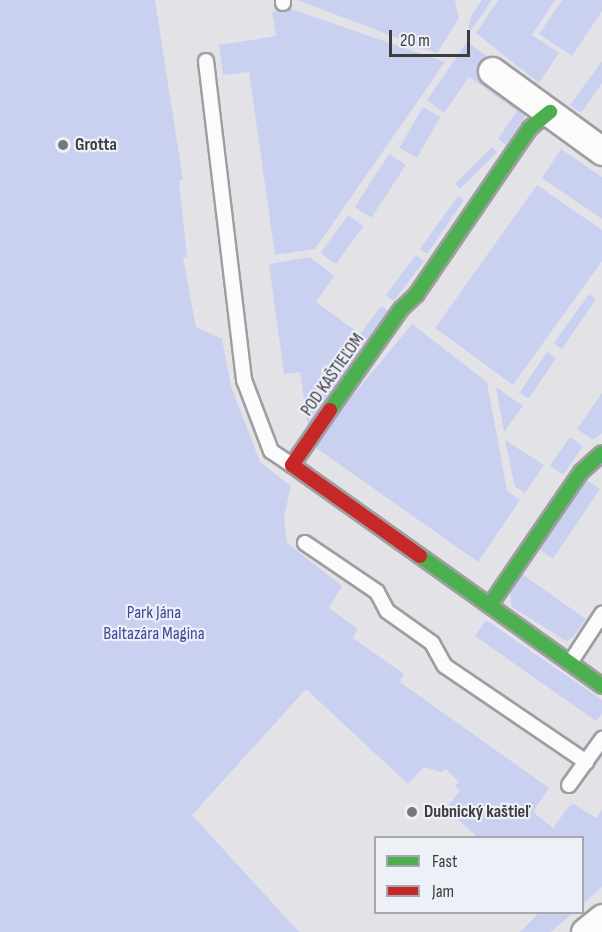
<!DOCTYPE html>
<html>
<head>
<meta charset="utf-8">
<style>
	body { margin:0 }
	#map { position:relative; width:602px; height:932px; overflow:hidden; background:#e3e3e7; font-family:"Sofia Sans Condensed",sans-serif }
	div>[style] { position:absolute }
	.green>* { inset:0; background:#cad1f0; transform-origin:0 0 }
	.roads { filter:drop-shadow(2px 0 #9e9ea1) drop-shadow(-2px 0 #9e9ea1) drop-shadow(0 2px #9e9ea1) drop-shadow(0 -2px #9e9ea1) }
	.lane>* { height:14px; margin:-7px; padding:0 7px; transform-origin:7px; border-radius:7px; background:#fbfbfb }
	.street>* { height:27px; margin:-13.5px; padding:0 13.5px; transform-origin:13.5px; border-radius:13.5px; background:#fbfbfb }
	.fast>* { height:14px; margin:-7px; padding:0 7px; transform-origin:7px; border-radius:7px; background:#4caf50 }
	.jam>* { height:14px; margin:-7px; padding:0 7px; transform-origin:7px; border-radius:7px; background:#c62828 }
	.dots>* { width:16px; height:16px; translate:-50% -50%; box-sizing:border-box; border:3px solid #eef0f7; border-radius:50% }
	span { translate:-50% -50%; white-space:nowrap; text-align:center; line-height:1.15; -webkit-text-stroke:4.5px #eef0f7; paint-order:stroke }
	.poi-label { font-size:18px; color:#3c3d3f; font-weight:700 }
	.left { translate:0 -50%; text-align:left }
	.street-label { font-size:18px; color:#3c3d3f }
	.park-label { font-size:18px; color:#3e4a9d }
	.legend { position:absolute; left:374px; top:836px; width:210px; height:78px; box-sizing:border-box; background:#eef0f7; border:2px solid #a7a8ad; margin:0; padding:8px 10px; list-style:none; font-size:18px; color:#3c3d3f }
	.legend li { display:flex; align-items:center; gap:12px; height:30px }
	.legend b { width:30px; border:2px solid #a7a8ad }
	.scale { position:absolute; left:389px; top:30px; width:81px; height:27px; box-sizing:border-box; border:3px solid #3c3d3f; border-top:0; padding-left:8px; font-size:18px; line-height:21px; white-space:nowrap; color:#3c3d3f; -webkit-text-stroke:4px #eef0f7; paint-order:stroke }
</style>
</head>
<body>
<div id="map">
	<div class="green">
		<div style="clip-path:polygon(0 0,155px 0,183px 180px,179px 181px,187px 257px,183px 258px,196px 327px,222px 339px,231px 386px,260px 462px,291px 486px,284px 517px,287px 543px,342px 586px,329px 608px,358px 629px,353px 638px,404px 674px,400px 682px,549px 788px,533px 812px,553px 828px,569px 806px,574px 804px,596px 818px,602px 810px,602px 887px,583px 904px,582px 838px,478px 837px,445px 809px,460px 791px,455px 786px,459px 782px,446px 769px,441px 772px,424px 767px,408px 784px,306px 689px,192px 815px,299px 932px,0 932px)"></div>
		<div style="clip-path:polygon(297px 0,455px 0,459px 18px,437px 53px)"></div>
		<div style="clip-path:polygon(482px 0,492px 0,471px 31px,468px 27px,472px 14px)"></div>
		<div style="clip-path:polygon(498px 0,555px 0,532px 35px,559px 53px,539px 83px,476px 33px)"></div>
		<div style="clip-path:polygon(562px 0,602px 0,602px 11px,572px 56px,539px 34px)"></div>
		<div style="clip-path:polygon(288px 8px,445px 62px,315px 249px,275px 255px,249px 72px,223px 75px,219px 45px,276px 36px,272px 12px)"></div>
		<div style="clip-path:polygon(467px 42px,495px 62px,529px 111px,506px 145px,498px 139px,517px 111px,469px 77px,444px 113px,427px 100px)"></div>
		<div style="clip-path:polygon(602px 61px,602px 83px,581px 113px,570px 105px)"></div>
		<div style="left:423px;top:107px;width:20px;height:47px;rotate:30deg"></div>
		<div style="left:492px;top:147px;width:7px;height:52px;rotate:45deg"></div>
		<div style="clip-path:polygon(561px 149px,602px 177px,602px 219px,542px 178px)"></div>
		<div style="left:389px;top:154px;width:20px;height:63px;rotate:33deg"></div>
		<div style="clip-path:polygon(537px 185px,602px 230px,602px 261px,513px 385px,435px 328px)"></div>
		<div style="clip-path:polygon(458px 196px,464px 200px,427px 254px,420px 249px)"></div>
		<div style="left:348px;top:215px;width:19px;height:47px;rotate:36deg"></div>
		<div style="left:416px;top:255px;width:10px;height:50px;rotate:37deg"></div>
		<div style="clip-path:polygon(310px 257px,334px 276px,316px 302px,360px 334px,381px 306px,392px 314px,309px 434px,300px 372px,284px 374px,269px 264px)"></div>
		<div style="clip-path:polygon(589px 294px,596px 299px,562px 349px,554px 343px)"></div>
		<div style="clip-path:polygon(412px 324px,487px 382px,507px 491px,520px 500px,478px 562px,312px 445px)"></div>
		<div style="left:547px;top:352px;width:11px;height:49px;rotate:34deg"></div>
		<div style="clip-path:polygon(496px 387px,523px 406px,504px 432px)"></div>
		<div style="clip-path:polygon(602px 393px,602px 433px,593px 440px,577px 429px)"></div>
		<div style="left:570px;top:437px;width:16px;height:35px;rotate:35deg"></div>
		<div style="clip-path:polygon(505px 440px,544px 465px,525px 493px,515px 487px)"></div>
		<div style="left:585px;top:479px;width:18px;height:84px;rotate:34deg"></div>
		<div style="clip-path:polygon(522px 574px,586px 619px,573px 637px,566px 641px,512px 607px,510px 592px)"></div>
		<div style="clip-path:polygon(486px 620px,602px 700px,602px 714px,596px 721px,475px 636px)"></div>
		<div style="clip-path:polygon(540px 912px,573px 912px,573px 913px,551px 932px,520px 932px)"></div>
	</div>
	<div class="roads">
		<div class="lane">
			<div style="left:283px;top:0;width:3px;rotate:90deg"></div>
			<div style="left:206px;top:61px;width:321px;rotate:83.2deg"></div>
			<div style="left:244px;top:380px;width:76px;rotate:69.2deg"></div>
			<div style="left:271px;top:451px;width:25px;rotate:34deg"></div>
			<div style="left:305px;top:543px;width:87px;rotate:34.2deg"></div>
			<div style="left:377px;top:592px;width:21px;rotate:62deg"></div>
			<div style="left:387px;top:611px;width:55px;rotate:35.4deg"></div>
			<div style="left:432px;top:643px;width:26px;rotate:61deg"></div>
			<div style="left:445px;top:666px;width:171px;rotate:34.2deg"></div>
			<div style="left:570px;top:663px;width:59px;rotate:-56.9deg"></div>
			<div style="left:569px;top:785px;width:57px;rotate:-54.3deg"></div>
		</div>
		<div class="street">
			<div style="left:492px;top:71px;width:136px;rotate:36deg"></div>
			<div style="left:585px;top:932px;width:22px;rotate:-39deg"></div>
		</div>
		<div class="fast">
			<div style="left:330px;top:410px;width:123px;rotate:-54.9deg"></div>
			<div style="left:401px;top:309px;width:21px;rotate:-43deg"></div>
			<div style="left:416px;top:295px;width:202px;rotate:-55.7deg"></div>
			<div style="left:530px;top:128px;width:26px;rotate:-39deg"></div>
			<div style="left:420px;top:556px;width:224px;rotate:35.5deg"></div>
			<div style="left:490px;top:605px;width:161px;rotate:-55.6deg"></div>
			<div style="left:581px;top:472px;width:28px;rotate:-42deg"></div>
		</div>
		<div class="jam">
			<div style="left:330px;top:410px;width:67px;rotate:124.6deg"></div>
			<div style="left:292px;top:465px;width:157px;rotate:35.4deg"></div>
		</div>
	</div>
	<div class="dots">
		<div style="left:63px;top:145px;background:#76777a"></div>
		<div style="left:412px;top:812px;background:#76777a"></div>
	</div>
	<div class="poi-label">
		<span class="left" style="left:75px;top:145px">Grotta</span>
		<span class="left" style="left:424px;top:812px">Dubnický kaštieľ</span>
	</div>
	<div class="street-label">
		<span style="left:333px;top:375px;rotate:-55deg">POD KAŠTIEĽOM</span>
	</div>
	<div class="park-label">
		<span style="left:154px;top:624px">Park Jána<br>Baltazára Magina</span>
	</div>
	<ul class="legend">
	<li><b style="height:8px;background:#4caf50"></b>Fast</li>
	<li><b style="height:8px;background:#c62828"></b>Jam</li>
	</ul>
	<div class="scale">20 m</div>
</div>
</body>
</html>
